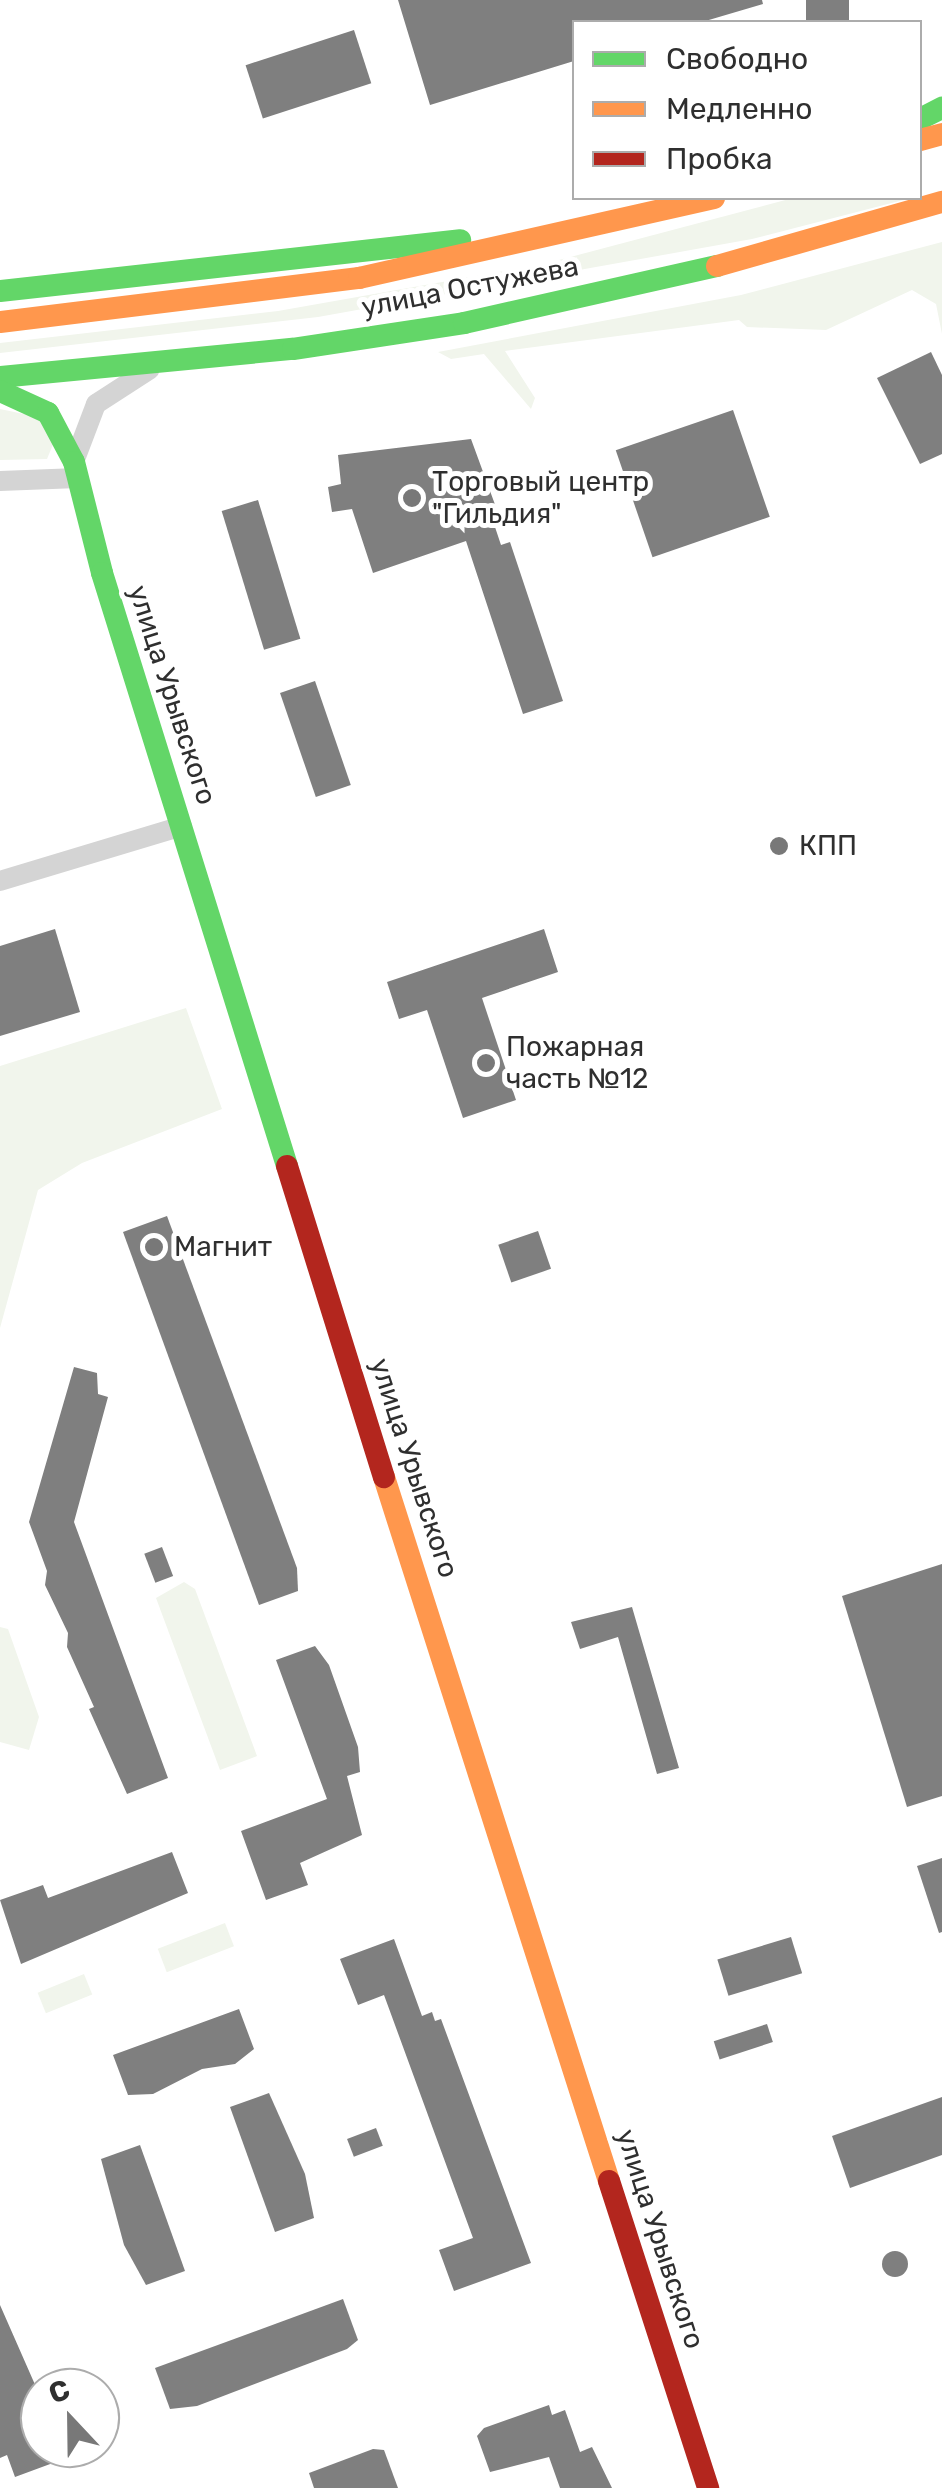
<!DOCTYPE html>
<html>
<head>
<meta charset="utf-8">
<style>
	body { margin:0 }
	#map { position:relative; width:942px; height:2488px; overflow:hidden; background:#fff; font-family:Rubik,sans-serif }
	div>[style] { position:absolute }
	.green>* { inset:0; background:#f1f5ec; transform-origin:0 0 }
	.building>* { inset:0; background:#7f7f7f; transform-origin:0 0 }
	.round { border-radius:50% }
	.street>* { height:20px; margin:-10px; padding:0 10px; transform-origin:10px; border-radius:10px; background:#d4d4d4 }
	.fast>* { height:22px; margin:-11px; padding:0 11px; transform-origin:11px; border-radius:11px; background:#63d668 }
	.slow>* { height:22px; margin:-11px; padding:0 11px; transform-origin:11px; border-radius:11px; background:#ff974d }
	.jam>* { height:22px; margin:-11px; padding:0 11px; transform-origin:11px; border-radius:11px; background:#b3261e }
	.dots>* { width:28px; height:28px; translate:-50% -50%; box-sizing:border-box; border:5px solid #fff; border-radius:50% }
	span { translate:-50% -50%; white-space:nowrap; text-align:center; line-height:1.15; -webkit-text-stroke:10px #fff; paint-order:stroke }
	.street-label { font-size:28px; color:#2f2f2f }
	.poi-label { font-size:28px; color:#2f2f2f }
	.left { translate:0 -50%; text-align:left }
	.legend { position:absolute; left:572px; top:20px; width:350px; height:180px; box-sizing:border-box; background:#fff; border:2px solid #acacac; margin:0; padding:12px 18px; list-style:none; font-size:30px; color:#2f2f2f }
	.legend li { display:flex; align-items:center; gap:20px; height:50px }
	.legend b { width:50px; border:2px solid #acacac }
	.north { position:absolute; left:20px; top:2368px; width:100px; height:100px; box-sizing:border-box; background:#fff; border:2px solid #acacac; border-radius:50%; rotate:338deg; font-size:28px; font-weight:700; line-height:40px; text-align:center; color:#2f2f2f }
	.north::after { content:''; display:block; margin:auto; width:35px; height:45px; background:#787878; clip-path:polygon(50% 0,100% 100%,50% 72%,0 100%) }
</style>
</head>
<body>
<div id="map">
	<div class="green">
		<div style="clip-path:polygon(793px 198px,911px 198px,752px 239px,318px 317px,0 353px,0 343px,278px 311px,544px 264px)"></div>
		<div style="clip-path:polygon(942px 242px,942px 334px,936px 304px,912px 290px,826px 330px,747px 327px,739px 320px,505px 351px,535px 398px,531px 409px,484px 354px,451px 359px,438px 352px,741px 295px)"></div>
		<div style="clip-path:polygon(0 409px,38px 417px,54px 442px,47px 459px,0 460px)"></div>
		<div style="clip-path:polygon(186px 1008px,222px 1109px,82px 1163px,38px 1190px,0 1328px,0 1066px)"></div>
		<div style="clip-path:polygon(184px 1582px,195px 1589px,257px 1756px,220px 1770px,156px 1598px)"></div>
		<div style="clip-path:polygon(0 1627px,8px 1629px,39px 1717px,29px 1750px,0 1742px)"></div>
		<div style="left:225px;top:1923px;width:25px;height:72px;rotate:69deg"></div>
		<div style="left:84px;top:1974px;width:22px;height:50px;rotate:68deg"></div>
	</div>
	<div class="building">
		<div style="clip-path:polygon(398px 0,762px 0,763px 4px,702px 22px,574px 22px,574px 61px,430px 105px)"></div>
		<div style="left:806px;top:0;width:43px;height:22px"></div>
		<div style="left:354px;top:30px;width:56px;height:114px;rotate:72deg"></div>
		<div style="clip-path:polygon(931px 352px,942px 375px,942px 454px,920px 464px,877px 378px)"></div>
		<div style="left:733px;top:410px;width:113px;height:124px;rotate:71deg"></div>
		<div style="clip-path:polygon(471px 439px,497px 510px,490px 512px,501px 545px,510px 542px,563px 701px,523px 714px,466px 541px,373px 573px,352px 509px,332px 512px,328px 487px,341px 484px,338px 455px)"></div>
		<div style="left:258px;top:500px;width:145px;height:38px;rotate:73deg"></div>
		<div style="left:315px;top:681px;width:110px;height:37px;rotate:71deg"></div>
		<div style="clip-path:polygon(55px 929px,80px 1012px,0 1036px,0 946px)"></div>
		<div style="clip-path:polygon(544px 929px,558px 972px,482px 998px,516px 1100px,463px 1118px,427px 1010px,399px 1019px,387px 982px)"></div>
		<div style="clip-path:polygon(167px 1216px,297px 1568px,298px 1591px,259px 1605px,123px 1232px)"></div>
		<div style="left:538px;top:1231px;width:40px;height:42px;rotate:71deg"></div>
		<div style="clip-path:polygon(74px 1367px,97px 1373px,98px 1394px,108px 1397px,74px 1522px,168px 1778px,127px 1794px,89px 1709px,94px 1707px,67px 1647px,68px 1633px,45px 1585px,47px 1571px,29px 1522px)"></div>
		<div style="left:162px;top:1547px;width:31px;height:19px;rotate:69deg"></div>
		<div style="clip-path:polygon(942px 1564px,942px 1796px,907px 1807px,842px 1596px)"></div>
		<div style="clip-path:polygon(632px 1607px,679px 1768px,657px 1774px,618px 1637px,580px 1649px,571px 1622px)"></div>
		<div style="clip-path:polygon(315px 1646px,329px 1665px,358px 1747px,360px 1772px,347px 1776px,362px 1835px,300px 1863px,308px 1885px,266px 1900px,241px 1831px,327px 1799px,276px 1660px)"></div>
		<div style="clip-path:polygon(172px 1852px,188px 1893px,21px 1964px,0 1900px,43px 1885px,48px 1898px)"></div>
		<div style="clip-path:polygon(942px 1858px,942px 1932px,939px 1933px,917px 1866px)"></div>
		<div style="left:791px;top:1937px;width:38px;height:77px;rotate:73deg"></div>
		<div style="clip-path:polygon(394px 1939px,422px 2016px,432px 2012px,435px 2021px,441px 2019px,531px 2263px,454px 2291px,439px 2250px,473px 2238px,384px 1995px,358px 2005px,340px 1959px)"></div>
		<div style="clip-path:polygon(239px 2009px,254px 2049px,235px 2064px,202px 2069px,153px 2094px,128px 2095px,113px 2055px)"></div>
		<div style="left:767px;top:2024px;width:19px;height:56px;rotate:72deg"></div>
		<div style="clip-path:polygon(269px 2093px,305px 2174px,314px 2218px,275px 2232px,230px 2107px)"></div>
		<div style="clip-path:polygon(942px 2097px,942px 2155px,850px 2188px,832px 2136px)"></div>
		<div style="left:376px;top:2128px;width:19px;height:31px;rotate:69deg"></div>
		<div style="clip-path:polygon(140px 2145px,185px 2271px,146px 2285px,124px 2245px,101px 2159px)"></div>
		<div class="round" style="left:882px;top:2251px;width:26px;height:26px"></div>
		<div style="clip-path:polygon(343px 2299px,358px 2340px,347px 2349px,197px 2406px,170px 2409px,155px 2368px)"></div>
		<div style="clip-path:polygon(0 2305px,40px 2396px,40px 2448px,56px 2448px,61px 2460px,15px 2477px,7px 2455px,0 2458px)"></div>
		<div style="clip-path:polygon(549px 2405px,552px 2415px,565px 2410px,580px 2452px,592px 2447px,612px 2488px,560px 2488px,549px 2457px,490px 2472px,477px 2436px,484px 2428px)"></div>
		<div style="clip-path:polygon(373px 2449px,384px 2450px,398px 2488px,314px 2488px,309px 2473px)"></div>
	</div>
	<div class="street">
		<div style="left:74px;top:462px;width:62px;rotate:-69.2deg"></div>
		<div style="left:96px;top:404px;width:64px;rotate:-32.9deg"></div>
		<div style="left:0;top:481px;width:78px;rotate:-2.2deg"></div>
		<div style="left:0;top:881px;width:190px;rotate:-16.8deg"></div>
	</div>
	<div class="fast">
		<div style="left:920px;top:119px;width:25px;rotate:-27deg"></div>
		<div style="left:0;top:291px;width:463px;rotate:-6.3deg"></div>
		<div style="left:0;top:377px;width:294px;rotate:-5.5deg"></div>
		<div style="left:293px;top:349px;width:173px;rotate:-8.6deg"></div>
		<div style="left:464px;top:323px;width:259px;rotate:-12.7deg"></div>
		<div style="left:0;top:391px;width:53px;rotate:24.6deg"></div>
		<div style="left:48px;top:413px;width:55px;rotate:62deg"></div>
		<div style="left:74px;top:462px;width:114px;rotate:75.8deg"></div>
		<div style="left:102px;top:573px;width:621px;rotate:72.67deg"></div>
	</div>
	<div class="slow">
		<div style="left:920px;top:140px;width:23px;rotate:-15deg"></div>
		<div style="left:717px;top:266px;width:234px;rotate:-15.9deg"></div>
		<div style="left:0;top:322px;width:362px;rotate:-7deg"></div>
		<div style="left:359px;top:278px;width:364px;rotate:-12.7deg"></div>
		<div style="left:384px;top:1477px;width:739px;rotate:72.28deg"></div>
	</div>
	<div class="jam">
		<div style="left:287px;top:1166px;width:326px;rotate:72.7deg"></div>
		<div style="left:609px;top:2181px;width:323px;rotate:72.1deg"></div>
	</div>
	<div class="dots">
		<div style="left:412px;top:498px;background:#787878"></div>
		<div style="left:779px;top:846px;background:#787878"></div>
		<div style="left:486px;top:1063px;background:#787878"></div>
		<div style="left:154px;top:1247px;background:#787878"></div>
	</div>
	<div class="street-label">
		<span style="left:470px;top:287px;rotate:-11deg">улица Остужева</span>
		<span style="left:172px;top:695px;rotate:72deg">улица Урывского</span>
		<span style="left:414px;top:1468px;rotate:72deg">улица Урывского</span>
		<span style="left:660px;top:2239px;rotate:72deg">улица Урывского</span>
	</div>
	<div class="poi-label">
		<span class="left" style="left:432px;top:498px">Торговый центр<br>"Гильдия"</span>
		<span class="left" style="left:799px;top:846px">КПП</span>
		<span class="left" style="left:506px;top:1063px">Пожарная<br>часть №12</span>
		<span class="left" style="left:174px;top:1247px">Магнит</span>
	</div>
	<ul class="legend">
	<li><b style="height:12px;background:#63d668"></b>Свободно</li>
	<li><b style="height:12px;background:#ff974d"></b>Медленно</li>
	<li><b style="height:12px;background:#b3261e"></b>Пробка</li>
	</ul>
	<div class="north">С</div>
</div>
</body>
</html>
